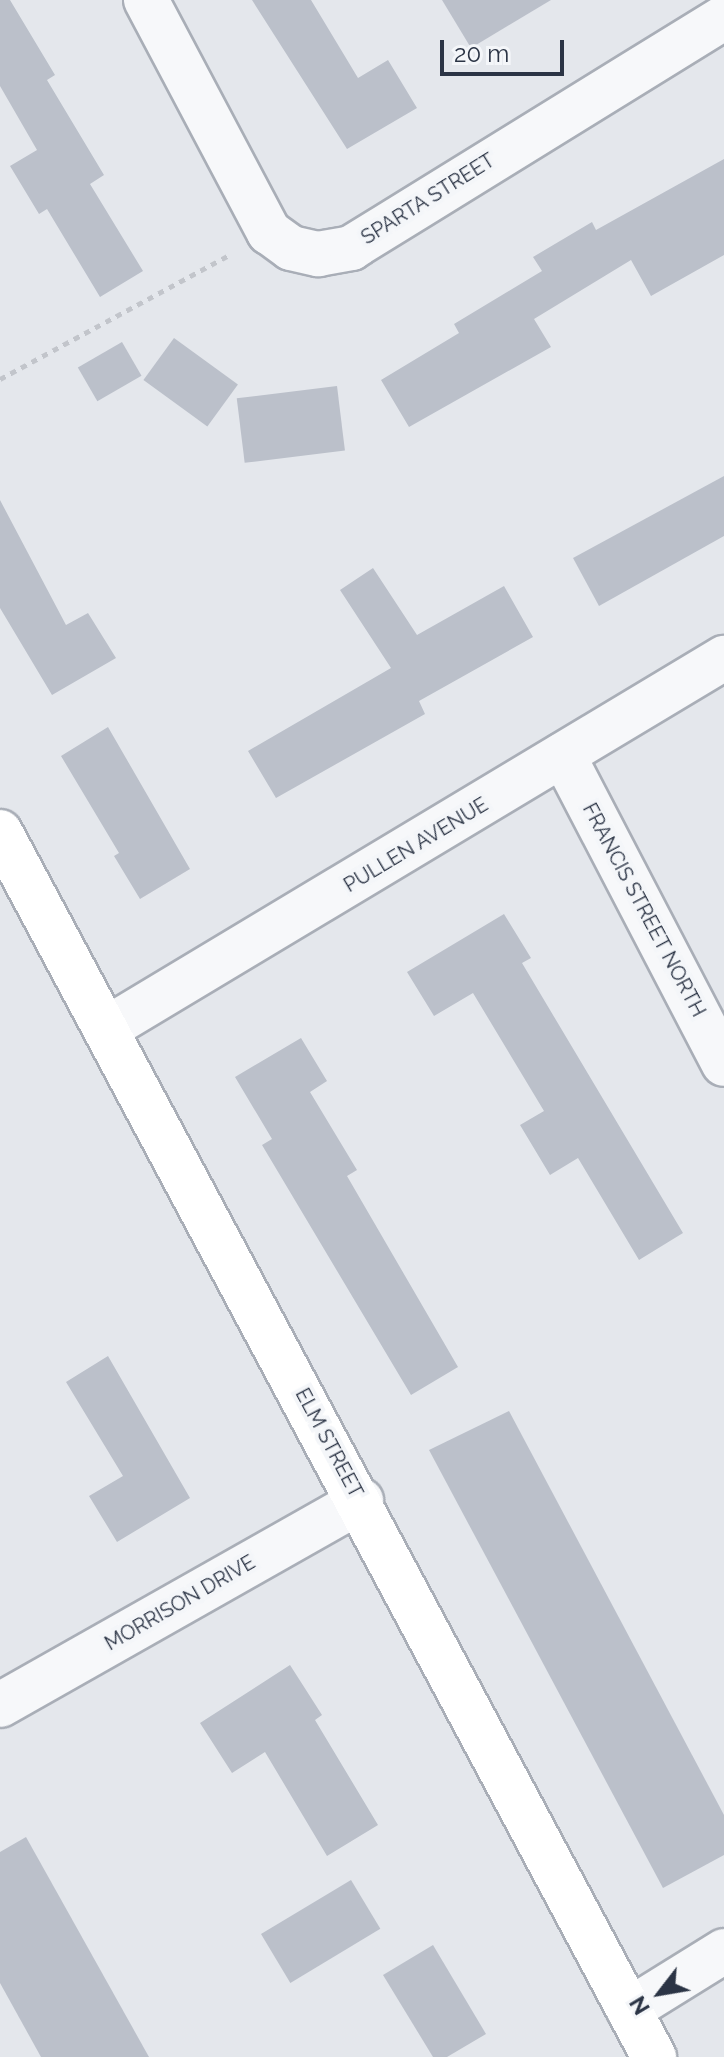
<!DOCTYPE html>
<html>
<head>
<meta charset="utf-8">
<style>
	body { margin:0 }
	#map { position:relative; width:724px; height:2057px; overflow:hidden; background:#e4e7ec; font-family:Raleway,sans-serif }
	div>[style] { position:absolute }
	.building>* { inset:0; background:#bbc0ca; transform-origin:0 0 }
	.path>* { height:5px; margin-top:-2.5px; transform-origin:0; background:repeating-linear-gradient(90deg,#c2c5cb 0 6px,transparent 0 12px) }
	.roads { filter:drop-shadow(2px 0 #a9aeb7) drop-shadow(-2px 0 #a9aeb7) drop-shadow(0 2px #a9aeb7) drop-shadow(0 -2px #a9aeb7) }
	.minor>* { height:44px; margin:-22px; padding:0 22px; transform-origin:22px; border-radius:22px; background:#f7f8fa }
	.major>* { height:44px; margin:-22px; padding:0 22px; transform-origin:22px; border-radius:22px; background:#fff }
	span { translate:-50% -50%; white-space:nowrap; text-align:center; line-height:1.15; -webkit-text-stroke:8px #f4f6f9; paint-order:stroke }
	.street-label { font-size:20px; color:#2b3445 }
	.north { position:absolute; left:620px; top:1953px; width:80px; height:80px; -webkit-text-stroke:6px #f4f6f9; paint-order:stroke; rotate:239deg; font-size:22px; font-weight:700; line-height:32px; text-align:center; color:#2b3445 }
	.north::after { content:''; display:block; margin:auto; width:28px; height:36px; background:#2b3445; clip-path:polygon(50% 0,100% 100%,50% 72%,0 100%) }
	.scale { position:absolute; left:440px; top:40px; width:124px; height:36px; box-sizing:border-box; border:4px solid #2b3445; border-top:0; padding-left:10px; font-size:24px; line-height:28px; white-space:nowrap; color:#2b3445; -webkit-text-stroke:6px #f4f6f9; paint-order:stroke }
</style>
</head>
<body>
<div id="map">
	<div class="building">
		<div style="clip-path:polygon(0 0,10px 0,55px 75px,47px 80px,104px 175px,90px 184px,143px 271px,100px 297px,47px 209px,39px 214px,10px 166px,37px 150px,0 86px)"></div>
		<div style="clip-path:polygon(252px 0,311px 0,358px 78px,388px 60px,417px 108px,347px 149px)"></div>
		<div style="clip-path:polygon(442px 0,551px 0,471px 48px)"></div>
		<div style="clip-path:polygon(724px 159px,724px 255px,651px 296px,631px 260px,534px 319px,551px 347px,409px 427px,381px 380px,459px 333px,454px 324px,542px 271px,533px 257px,592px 222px,596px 230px)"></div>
		<div style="left:174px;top:338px;width:79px;height:52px;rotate:36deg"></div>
		<div style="left:122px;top:342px;width:39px;height:51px;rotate:60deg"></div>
		<div style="left:337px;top:386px;width:65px;height:101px;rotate:83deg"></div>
		<div style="clip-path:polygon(724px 476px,724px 536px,599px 606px,573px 558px)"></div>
		<div style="clip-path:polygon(0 500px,66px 625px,88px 613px,116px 658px,52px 695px,0 608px)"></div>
		<div style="clip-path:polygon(373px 568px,417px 635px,504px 586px,533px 637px,419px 701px,425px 714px,276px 798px,248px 751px,391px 668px,340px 590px)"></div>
		<div style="clip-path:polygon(108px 727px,190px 869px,140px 899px,114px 856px,119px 853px,61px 756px)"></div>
		<div style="clip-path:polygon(504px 914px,531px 958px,522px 963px,683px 1233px,639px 1260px,578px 1158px,550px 1175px,520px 1125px,544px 1111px,473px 993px,434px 1016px,407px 972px)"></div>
		<div style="clip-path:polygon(301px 1038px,327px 1081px,310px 1092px,357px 1170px,347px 1176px,458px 1367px,411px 1395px,262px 1145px,272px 1139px,235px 1077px)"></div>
		<div style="clip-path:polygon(108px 1356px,190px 1498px,117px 1542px,89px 1496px,123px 1476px,66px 1382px)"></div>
		<div style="clip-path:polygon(509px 1411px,724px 1815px,724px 1855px,663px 1888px,429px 1450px)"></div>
		<div style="clip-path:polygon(290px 1665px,322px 1715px,315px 1720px,378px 1825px,327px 1856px,265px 1752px,232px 1773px,200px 1723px)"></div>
		<div style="clip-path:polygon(26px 1837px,149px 2057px,41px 2057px,0 1983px,0 1852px)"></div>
		<div style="left:351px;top:1880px;width:57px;height:105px;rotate:59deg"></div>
		<div style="clip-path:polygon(433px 1945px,486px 2034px,447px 2057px,433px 2057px,383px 1975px)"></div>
	</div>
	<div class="path">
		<div style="left:0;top:379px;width:263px;rotate:-28.4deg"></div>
	</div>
	<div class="roads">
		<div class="minor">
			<div style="left:146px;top:0;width:263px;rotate:62.1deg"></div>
			<div style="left:269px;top:232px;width:27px;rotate:36deg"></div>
			<div style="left:291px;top:248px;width:28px;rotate:13deg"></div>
			<div style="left:318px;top:254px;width:34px;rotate:-10deg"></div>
			<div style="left:351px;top:248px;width:438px;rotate:-31.7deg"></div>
			<div style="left:563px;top:755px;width:348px;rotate:62.5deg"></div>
			<div style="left:106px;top:1029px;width:721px;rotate:-30.98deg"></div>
			<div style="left:0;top:1705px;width:415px;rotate:-29.5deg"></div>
			<div style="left:629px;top:2010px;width:112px;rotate:-31.8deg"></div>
		</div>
		<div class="major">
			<div style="left:0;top:832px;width:1389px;rotate:61.9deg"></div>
		</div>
	</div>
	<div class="street-label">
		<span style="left:428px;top:199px;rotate:-32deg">SPARTA STREET</span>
		<span style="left:416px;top:845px;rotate:-31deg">PULLEN AVENUE</span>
		<span style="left:644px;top:910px;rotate:62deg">FRANCIS STREET NORTH</span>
		<span style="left:329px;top:1443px;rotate:62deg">ELM STREET</span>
		<span style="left:180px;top:1603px;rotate:-30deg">MORRISON DRIVE</span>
	</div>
	<div class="north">N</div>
	<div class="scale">20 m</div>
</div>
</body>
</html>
